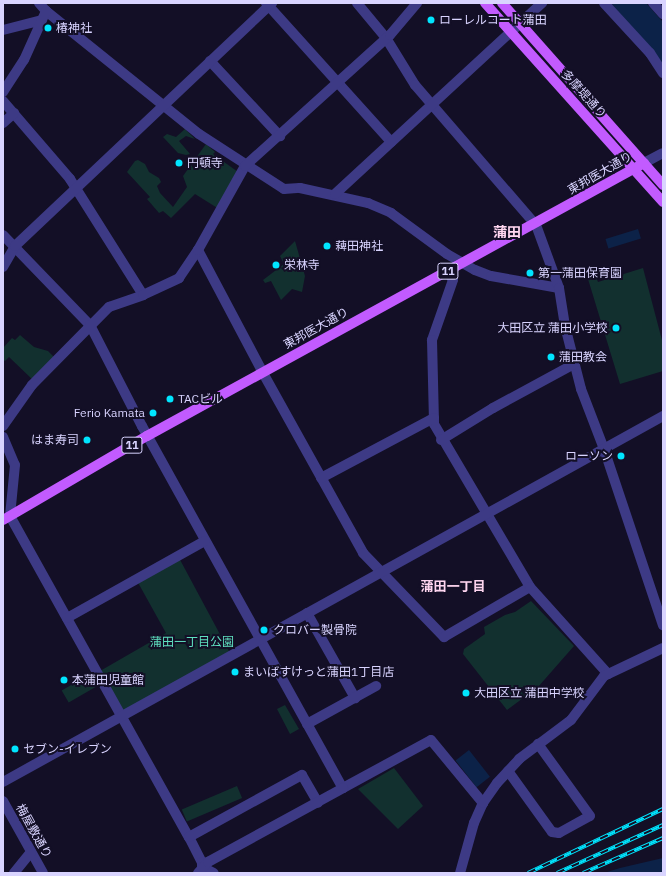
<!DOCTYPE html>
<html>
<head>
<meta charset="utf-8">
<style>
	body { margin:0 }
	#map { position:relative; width:666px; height:876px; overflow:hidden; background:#130f26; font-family:"IBM Plex Sans","Noto Sans JP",sans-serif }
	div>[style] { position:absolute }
	.green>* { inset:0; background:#12302f; transform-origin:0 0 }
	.water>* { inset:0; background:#0c2248; transform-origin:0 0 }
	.minor>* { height:10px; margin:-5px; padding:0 5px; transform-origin:5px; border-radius:5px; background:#3d3a85 }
	.tertiary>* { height:10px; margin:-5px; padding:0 5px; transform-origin:5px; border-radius:5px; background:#3d3a85 }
	.primary>* { height:10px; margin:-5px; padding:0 5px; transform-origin:5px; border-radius:5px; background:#c25bff }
	.rail>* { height:4px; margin-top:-2px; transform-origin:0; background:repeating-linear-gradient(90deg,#130f26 0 8px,#00e5ff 0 16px); box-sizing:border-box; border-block:1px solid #00e5ff }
	.dots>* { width:11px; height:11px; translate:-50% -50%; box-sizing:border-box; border:2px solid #130f26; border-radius:50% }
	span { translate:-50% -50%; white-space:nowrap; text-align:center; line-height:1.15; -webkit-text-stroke:4px #130f26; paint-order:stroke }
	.shield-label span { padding:1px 3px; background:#130f26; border:1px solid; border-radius:3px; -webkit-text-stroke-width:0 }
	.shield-label { font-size:11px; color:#d9d4ff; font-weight:700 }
	.poi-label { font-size:12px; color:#d9d4ff }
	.left { translate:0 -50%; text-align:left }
	.right { translate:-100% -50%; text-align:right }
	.street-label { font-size:12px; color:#d9d4ff }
	.park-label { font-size:12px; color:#5fe0c0 }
	.neighbourhood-label { font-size:13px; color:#ffd6f0; font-weight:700 }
	.quarter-label { font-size:14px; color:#ffd6f0; font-weight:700 }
	.frame { position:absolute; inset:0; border:4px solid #d9d4ff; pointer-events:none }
</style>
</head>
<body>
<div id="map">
	<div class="green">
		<div style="clip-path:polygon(185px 129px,195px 139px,186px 136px,179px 141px,190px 154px,186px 155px,178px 153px,163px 137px,167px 134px,176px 137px)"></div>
		<div style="clip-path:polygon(206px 144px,215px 152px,213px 154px,238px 172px,219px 209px,195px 194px,171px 218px,163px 211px,159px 213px,147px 199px,150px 197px,127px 172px,135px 161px,138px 160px,145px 164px,149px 172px,159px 178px,161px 182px,157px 186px,160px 193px,173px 207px,187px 187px,183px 176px)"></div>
		<div style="clip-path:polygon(295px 241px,305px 276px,302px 292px,292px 289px,281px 300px,271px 281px,265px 283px,263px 280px,284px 264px,280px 256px)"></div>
		<div style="clip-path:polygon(643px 268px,663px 344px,663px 371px,620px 384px,588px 279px,596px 276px,598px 282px)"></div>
		<div style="clip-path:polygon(20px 335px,34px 347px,48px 351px,55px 358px,34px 381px,9px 357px,5px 361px,3px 360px,3px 348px,12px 338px,15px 340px)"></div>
		<div style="clip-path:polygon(178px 556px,230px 653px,126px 711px,121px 709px,100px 671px,166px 633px,136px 579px)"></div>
		<div style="clip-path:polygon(531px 601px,574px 646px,538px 687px,507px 710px,463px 654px,464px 649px,485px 634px,484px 627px,505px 615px,515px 612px)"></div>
		<div style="left:92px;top:673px;width:14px;height:35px;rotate:60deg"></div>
		<div style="clip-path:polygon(285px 705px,299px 729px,290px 734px,277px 709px)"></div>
		<div style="clip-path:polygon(394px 768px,423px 806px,398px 829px,358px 789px)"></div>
		<div style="left:237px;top:786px;width:13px;height:60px;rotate:67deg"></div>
	</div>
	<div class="water">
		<div style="clip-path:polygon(611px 3px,646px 3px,663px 22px,663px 64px)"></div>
		<div style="left:638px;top:229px;width:10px;height:34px;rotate:73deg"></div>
		<div style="left:469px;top:750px;width:34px;height:17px;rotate:52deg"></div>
		<div style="clip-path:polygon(663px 858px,663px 873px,604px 873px,620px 868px)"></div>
	</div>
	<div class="minor">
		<div style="left:39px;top:3px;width:11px;rotate:49deg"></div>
		<div style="left:46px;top:11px;width:196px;rotate:38.8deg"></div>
		<div style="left:199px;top:134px;width:101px;rotate:32.9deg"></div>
		<div style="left:284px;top:189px;width:16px;rotate:-4deg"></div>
		<div style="left:300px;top:188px;width:70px;rotate:12.4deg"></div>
		<div style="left:368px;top:203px;width:25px;rotate:23deg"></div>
		<div style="left:391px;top:213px;width:69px;rotate:36.2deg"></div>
		<div style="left:447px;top:254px;width:32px;rotate:30deg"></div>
		<div style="left:475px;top:270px;width:17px;rotate:21deg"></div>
		<div style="left:491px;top:276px;width:69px;rotate:10deg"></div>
		<div style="left:266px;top:3px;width:187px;rotate:48deg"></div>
		<div style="left:357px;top:3px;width:45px;rotate:50.4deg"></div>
		<div style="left:386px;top:38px;width:55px;rotate:58.3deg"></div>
		<div style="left:415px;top:85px;width:185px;rotate:49.2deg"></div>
		<div style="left:536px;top:225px;width:67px;rotate:69.9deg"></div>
		<div style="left:559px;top:288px;width:38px;rotate:81deg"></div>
		<div style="left:565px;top:326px;width:65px;rotate:75.7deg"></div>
		<div style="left:581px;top:389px;width:64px;rotate:69deg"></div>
		<div style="left:604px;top:449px;width:186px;rotate:71.5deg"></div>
		<div style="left:604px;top:3px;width:68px;rotate:47.4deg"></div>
		<div style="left:650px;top:53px;width:24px;rotate:57deg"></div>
		<div style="left:653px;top:3px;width:15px;rotate:48deg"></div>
		<div style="left:3px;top:30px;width:40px;rotate:-14.4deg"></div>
		<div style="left:210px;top:61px;width:103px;rotate:47deg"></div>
		<div style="left:3px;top:92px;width:38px;rotate:-57deg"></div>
		<div style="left:24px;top:60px;width:54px;rotate:-65.8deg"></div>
		<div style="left:3px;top:101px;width:103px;rotate:49.3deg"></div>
		<div style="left:70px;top:179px;width:137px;rotate:57.8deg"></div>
		<div style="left:3px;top:123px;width:15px;rotate:-42deg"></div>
		<div style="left:335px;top:194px;width:282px;rotate:-42.7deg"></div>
		<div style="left:3px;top:235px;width:125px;rotate:46deg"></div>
		<div style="left:90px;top:325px;width:114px;rotate:62.8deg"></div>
		<div style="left:142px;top:426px;width:414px;rotate:61deg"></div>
		<div style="left:343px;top:788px;width:100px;rotate:-28.6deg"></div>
		<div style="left:431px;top:740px;width:82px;rotate:50.5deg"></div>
		<div style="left:198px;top:250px;width:139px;rotate:62.1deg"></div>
		<div style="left:263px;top:373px;width:206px;rotate:60.9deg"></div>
		<div style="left:363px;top:553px;width:117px;rotate:46deg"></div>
		<div style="left:444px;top:637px;width:99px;rotate:-30.2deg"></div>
		<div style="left:3px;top:267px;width:24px;rotate:-60deg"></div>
		<div style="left:15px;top:246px;width:354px;rotate:-43.4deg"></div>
		<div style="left:448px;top:271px;width:10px;rotate:61deg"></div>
		<div style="left:453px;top:280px;width:64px;rotate:109.3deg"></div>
		<div style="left:432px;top:340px;width:84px;rotate:88.6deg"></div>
		<div style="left:434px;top:424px;width:189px;rotate:59.5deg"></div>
		<div style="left:530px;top:587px;width:117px;rotate:48.1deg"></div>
		<div style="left:3px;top:426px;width:50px;rotate:-54.7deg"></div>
		<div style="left:32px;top:385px;width:110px;rotate:-45.4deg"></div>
		<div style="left:109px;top:307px;width:36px;rotate:-19deg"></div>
		<div style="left:143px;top:295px;width:40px;rotate:-25deg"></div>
		<div style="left:179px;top:278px;width:34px;rotate:-56deg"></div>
		<div style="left:198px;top:250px;width:96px;rotate:-60.8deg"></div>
		<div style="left:245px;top:166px;width:195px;rotate:-42.1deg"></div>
		<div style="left:390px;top:35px;width:42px;rotate:-49.8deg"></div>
		<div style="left:3px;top:437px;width:30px;rotate:67deg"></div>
		<div style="left:15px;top:465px;width:51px;rotate:95.6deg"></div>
		<div style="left:10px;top:516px;width:368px;rotate:60.9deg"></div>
		<div style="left:189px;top:837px;width:28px;rotate:63deg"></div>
		<div style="left:202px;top:862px;width:5px;rotate:90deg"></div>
		<div style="left:441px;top:440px;width:61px;rotate:-31.6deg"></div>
		<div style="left:493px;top:408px;width:92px;rotate:-28.5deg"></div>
		<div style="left:321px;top:478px;width:128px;rotate:-28deg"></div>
		<div style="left:307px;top:613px;width:98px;rotate:60.5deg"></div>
		<div style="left:67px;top:618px;width:158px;rotate:-29.2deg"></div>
		<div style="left:307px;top:724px;width:79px;rotate:-28.8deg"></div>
		<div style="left:508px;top:771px;width:75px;rotate:54.2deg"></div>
		<div style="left:552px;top:832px;width:7px;rotate:8deg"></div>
		<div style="left:559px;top:833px;width:35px;rotate:-29deg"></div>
		<div style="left:590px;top:816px;width:89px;rotate:-125.8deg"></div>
		<div style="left:3px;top:782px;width:755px;rotate:-29.01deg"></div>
		<div style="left:3px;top:801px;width:82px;rotate:60.9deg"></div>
		<div style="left:189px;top:837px;width:129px;rotate:-28.8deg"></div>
		<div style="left:302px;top:775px;width:32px;rotate:60deg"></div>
		<div style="left:202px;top:867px;width:13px;rotate:27deg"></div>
		<div style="left:14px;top:873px;width:27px;rotate:-51deg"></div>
		<div style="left:198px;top:873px;width:15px;rotate:-48deg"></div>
		<div style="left:208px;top:862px;width:154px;rotate:-28.7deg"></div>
		<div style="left:460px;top:873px;width:52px;rotate:-74.4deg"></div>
		<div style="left:474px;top:823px;width:22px;rotate:-66deg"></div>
		<div style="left:483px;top:803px;width:24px;rotate:-55deg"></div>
		<div style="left:497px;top:783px;width:33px;rotate:-47deg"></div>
		<div style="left:519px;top:759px;width:65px;rotate:-36.9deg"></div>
		<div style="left:571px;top:720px;width:55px;rotate:-53.1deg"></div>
		<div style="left:604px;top:676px;width:65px;rotate:-25.4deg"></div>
	</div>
	<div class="tertiary">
		<div style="left:644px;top:163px;width:21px;rotate:-28deg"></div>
	</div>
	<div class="primary">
		<div style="left:485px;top:3px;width:267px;rotate:48.2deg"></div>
		<div style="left:502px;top:3px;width:243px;rotate:48.5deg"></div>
		<div style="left:3px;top:520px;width:167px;rotate:-30.3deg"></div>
		<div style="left:147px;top:436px;width:567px;rotate:-28.78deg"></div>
	</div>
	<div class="rail">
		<div style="left:528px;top:873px;width:149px;rotate:-25.4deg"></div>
		<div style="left:557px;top:873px;width:116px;rotate:-24.4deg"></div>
		<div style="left:583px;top:873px;width:87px;rotate:-23.6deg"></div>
	</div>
	<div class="dots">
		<div style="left:431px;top:20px;background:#00e5ff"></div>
		<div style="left:48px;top:28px;background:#00e5ff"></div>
		<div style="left:179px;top:163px;background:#00e5ff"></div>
		<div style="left:327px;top:246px;background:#00e5ff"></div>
		<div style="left:276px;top:265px;background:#00e5ff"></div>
		<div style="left:530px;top:273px;background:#00e5ff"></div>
		<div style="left:616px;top:328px;background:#00e5ff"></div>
		<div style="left:551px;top:357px;background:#00e5ff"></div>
		<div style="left:170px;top:399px;background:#00e5ff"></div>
		<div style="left:153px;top:413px;background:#00e5ff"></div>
		<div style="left:87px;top:440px;background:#00e5ff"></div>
		<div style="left:621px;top:456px;background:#00e5ff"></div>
		<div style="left:264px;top:630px;background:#00e5ff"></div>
		<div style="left:235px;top:672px;background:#00e5ff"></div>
		<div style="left:64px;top:680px;background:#00e5ff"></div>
		<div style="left:466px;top:693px;background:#00e5ff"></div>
		<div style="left:15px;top:749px;background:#00e5ff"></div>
	</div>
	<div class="shield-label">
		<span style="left:448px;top:271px">11</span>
		<span style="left:132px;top:445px">11</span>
	</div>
	<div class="poi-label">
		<span class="left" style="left:439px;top:20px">ローレルコート蒲田</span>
		<span class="left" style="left:56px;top:28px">椿神社</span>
		<span class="left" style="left:187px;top:163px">円頓寺</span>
		<span class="left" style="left:335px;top:246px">薭田神社</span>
		<span class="left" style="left:284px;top:265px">栄林寺</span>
		<span class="left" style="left:538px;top:273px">第一蒲田保育園</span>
		<span class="right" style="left:608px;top:328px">大田区立 蒲田小学校</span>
		<span class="left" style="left:559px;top:357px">蒲田教会</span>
		<span class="left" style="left:178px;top:399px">TACビル</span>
		<span class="right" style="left:145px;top:413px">Ferio Kamata</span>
		<span class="right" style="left:79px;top:440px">はま寿司</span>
		<span class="right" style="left:613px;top:456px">ローソン</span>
		<span class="left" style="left:273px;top:630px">クロバー製骨院</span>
		<span class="left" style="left:243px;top:672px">まいばすけっと蒲田1丁目店</span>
		<span class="left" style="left:72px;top:680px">本蒲田児童館</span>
		<span class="left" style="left:474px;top:693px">大田区立 蒲田中学校</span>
		<span class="left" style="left:23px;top:749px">セブン-イレブン</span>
	</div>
	<div class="street-label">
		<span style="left:584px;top:94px;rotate:48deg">多摩堤通り</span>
		<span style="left:600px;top:173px;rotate:-30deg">東邦医大通り</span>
		<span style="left:316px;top:328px;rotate:-29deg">東邦医大通り</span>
		<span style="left:34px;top:831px;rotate:61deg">梅屋敷通り</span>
	</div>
	<div class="park-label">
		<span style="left:192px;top:642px">蒲田一丁目公園</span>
	</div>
	<div class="neighbourhood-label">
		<span style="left:453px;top:587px">蒲田一丁目</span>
	</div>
	<div class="quarter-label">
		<span style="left:507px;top:232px">蒲田</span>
	</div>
	<div class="frame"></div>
</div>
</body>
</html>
